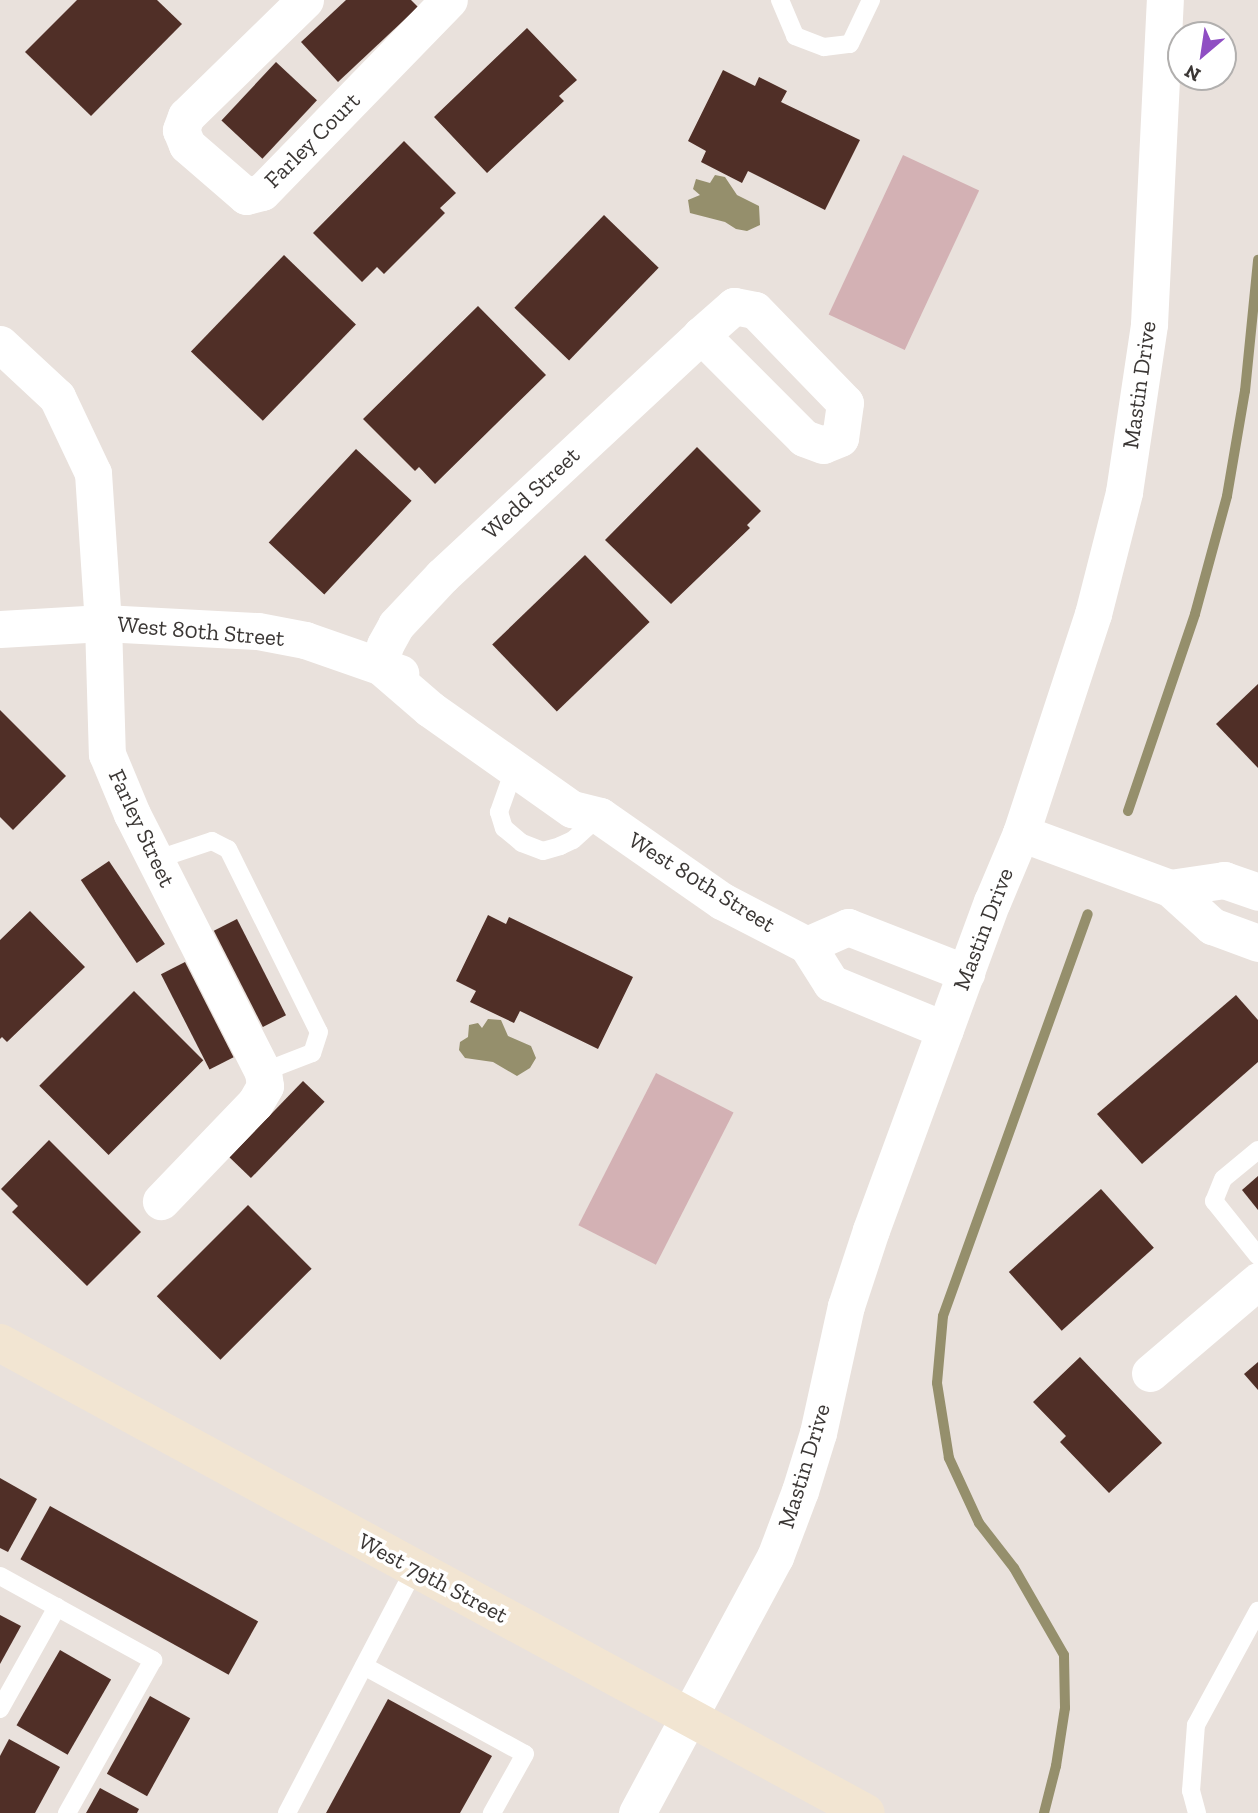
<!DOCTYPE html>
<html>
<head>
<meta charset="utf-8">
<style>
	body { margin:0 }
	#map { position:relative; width:1258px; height:1813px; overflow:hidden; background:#e9e1dc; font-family:"Zilla Slab",serif }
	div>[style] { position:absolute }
	.green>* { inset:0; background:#d3b1b4; transform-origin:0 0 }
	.water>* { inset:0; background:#958f6c }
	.stream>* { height:10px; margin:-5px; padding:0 5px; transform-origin:5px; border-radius:5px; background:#958f6c }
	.building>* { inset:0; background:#502f27; transform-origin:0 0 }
	.lane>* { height:18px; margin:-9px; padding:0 9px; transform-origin:9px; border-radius:9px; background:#fff }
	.street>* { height:37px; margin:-18.5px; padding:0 18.5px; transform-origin:18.5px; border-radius:18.5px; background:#fff }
	.secondary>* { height:38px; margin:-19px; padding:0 19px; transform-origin:19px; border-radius:19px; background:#f2e5d2 }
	span { translate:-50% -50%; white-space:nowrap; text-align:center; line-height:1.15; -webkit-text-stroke:7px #fff; paint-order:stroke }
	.street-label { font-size:23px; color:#3b3735 }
	.north { position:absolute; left:1167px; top:21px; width:70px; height:70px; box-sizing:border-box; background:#fff; border:2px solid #b1afae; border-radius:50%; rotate:209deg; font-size:19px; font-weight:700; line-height:28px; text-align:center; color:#3b3735 }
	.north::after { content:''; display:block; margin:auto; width:24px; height:32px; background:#8f4ec3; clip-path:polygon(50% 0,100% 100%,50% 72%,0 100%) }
</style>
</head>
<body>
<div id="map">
	<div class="green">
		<div style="left:903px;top:155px;width:84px;height:176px;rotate:25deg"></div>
		<div style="left:656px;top:1073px;width:87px;height:171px;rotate:27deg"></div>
	</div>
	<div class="water">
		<div style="clip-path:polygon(715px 175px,725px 177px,737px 195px,759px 206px,760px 225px,747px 231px,736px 229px,725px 222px,690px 213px,688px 200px,700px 195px,693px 189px,696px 179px,710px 183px)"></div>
		<div style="clip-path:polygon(488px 1019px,501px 1020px,508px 1036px,531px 1046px,536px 1058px,530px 1068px,517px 1076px,493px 1062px,465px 1058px,459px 1050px,460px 1042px,468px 1037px,469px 1025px,478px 1023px,482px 1028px)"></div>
	</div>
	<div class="stream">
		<div style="left:1128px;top:811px;width:208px;rotate:-71.2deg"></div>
		<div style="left:1195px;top:614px;width:122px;rotate:-74.8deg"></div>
		<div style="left:1227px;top:496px;width:107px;rotate:-80.3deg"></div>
		<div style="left:1245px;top:391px;width:132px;rotate:-84.3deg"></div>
		<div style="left:1044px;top:1813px;width:49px;rotate:-75.7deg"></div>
		<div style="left:1056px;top:1766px;width:59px;rotate:-81.2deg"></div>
		<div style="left:1065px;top:1708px;width:53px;rotate:-91.1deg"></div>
		<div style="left:1064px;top:1655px;width:100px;rotate:-119.9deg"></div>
		<div style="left:1014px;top:1568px;width:57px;rotate:-127.9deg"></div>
		<div style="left:979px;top:1523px;width:72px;rotate:-114.8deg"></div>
		<div style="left:949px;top:1458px;width:76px;rotate:-99.1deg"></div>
		<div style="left:937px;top:1383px;width:67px;rotate:-84.9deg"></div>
		<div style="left:943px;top:1316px;width:427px;rotate:-70.2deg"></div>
	</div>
	<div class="building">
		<div style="clip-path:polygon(77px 0,157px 0,182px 24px,91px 116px,25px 52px)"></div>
		<div style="clip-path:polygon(346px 0,411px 0,418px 7px,338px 82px,301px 42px)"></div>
		<div style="clip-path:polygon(527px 28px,577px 80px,559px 96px,564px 101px,487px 173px,434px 117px)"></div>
		<div style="left:276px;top:62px;width:56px;height:80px;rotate:43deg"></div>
		<div style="clip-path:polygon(723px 70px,755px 86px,759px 77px,787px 91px,781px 102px,860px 140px,825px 210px,748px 171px,742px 183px,701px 162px,706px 151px,688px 141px)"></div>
		<div style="clip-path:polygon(404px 141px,456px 193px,440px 208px,445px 213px,384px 274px,377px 267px,362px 282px,313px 233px)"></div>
		<div style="left:604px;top:215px;width:76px;height:129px;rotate:44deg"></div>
		<div style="left:284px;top:255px;width:100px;height:134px;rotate:44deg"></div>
		<div style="clip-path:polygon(478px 306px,546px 375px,435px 484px,419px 467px,415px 471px,363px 419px)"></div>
		<div style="clip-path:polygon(697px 447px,761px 511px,747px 525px,750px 528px,671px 604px,605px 540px)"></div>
		<div style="left:356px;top:449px;width:76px;height:128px;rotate:43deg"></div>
		<div style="left:585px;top:555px;width:93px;height:129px;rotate:46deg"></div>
		<div style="clip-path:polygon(1258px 684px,1258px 768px,1216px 724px)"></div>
		<div style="clip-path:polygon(0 710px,66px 776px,13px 830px,0 817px)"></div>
		<div style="left:109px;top:861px;width:100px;height:34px;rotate:56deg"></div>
		<div style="clip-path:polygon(30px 911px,85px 967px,7px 1042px,2px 1037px,0 1039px,0 940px)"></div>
		<div style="clip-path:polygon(488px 915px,506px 924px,509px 917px,633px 977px,598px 1049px,520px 1011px,514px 1023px,470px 1002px,476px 991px,456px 981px)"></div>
		<div style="left:237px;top:919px;width:108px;height:26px;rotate:63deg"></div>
		<div style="left:185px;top:962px;width:107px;height:27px;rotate:63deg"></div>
		<div style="left:134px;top:991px;width:98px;height:134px;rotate:45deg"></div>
		<div style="clip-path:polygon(1236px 995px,1258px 1020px,1258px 1062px,1142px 1164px,1097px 1114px)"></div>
		<div style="left:303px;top:1081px;width:30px;height:106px;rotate:44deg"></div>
		<div style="clip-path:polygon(49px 1140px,141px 1232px,87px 1286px,12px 1212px,18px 1206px,1px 1189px)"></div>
		<div style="clip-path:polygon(1258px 1176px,1258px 1210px,1242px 1190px)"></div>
		<div style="left:1101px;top:1189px;width:79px;height:124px;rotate:48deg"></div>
		<div style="left:248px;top:1205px;width:90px;height:129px;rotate:45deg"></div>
		<div style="clip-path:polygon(1080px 1357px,1162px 1443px,1109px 1493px,1060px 1442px,1066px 1436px,1033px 1402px)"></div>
		<div style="clip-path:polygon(1258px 1362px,1258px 1390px,1244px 1374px)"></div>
		<div style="clip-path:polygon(0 1478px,37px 1499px,8px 1552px,0 1548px)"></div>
		<div style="left:50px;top:1506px;width:238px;height:61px;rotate:29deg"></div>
		<div style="clip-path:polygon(0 1615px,21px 1626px,0 1664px)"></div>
		<div style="left:60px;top:1650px;width:59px;height:87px;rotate:30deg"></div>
		<div style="left:150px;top:1696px;width:46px;height:89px;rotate:29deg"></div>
		<div style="clip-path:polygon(388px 1699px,492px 1756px,460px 1813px,326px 1813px)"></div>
		<div style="clip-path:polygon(9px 1739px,60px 1767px,35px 1813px,0 1813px,0 1756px)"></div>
		<div style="clip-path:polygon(100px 1788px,139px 1809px,137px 1813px,86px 1813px)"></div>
	</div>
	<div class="lane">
		<div style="left:780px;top:0;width:39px;rotate:67deg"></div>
		<div style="left:795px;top:36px;width:31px;rotate:21deg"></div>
		<div style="left:824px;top:47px;width:26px;rotate:-7deg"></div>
		<div style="left:850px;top:44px;width:49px;rotate:-64.5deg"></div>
		<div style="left:515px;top:767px;width:48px;rotate:109.6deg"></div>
		<div style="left:499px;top:812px;width:17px;rotate:73deg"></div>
		<div style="left:504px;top:828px;width:23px;rotate:40deg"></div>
		<div style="left:522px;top:843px;width:22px;rotate:21deg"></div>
		<div style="left:543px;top:851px;width:18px;rotate:-16deg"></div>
		<div style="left:560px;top:846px;width:14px;rotate:-25deg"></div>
		<div style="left:573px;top:840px;width:36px;rotate:-42deg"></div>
		<div style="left:155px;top:860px;width:60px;rotate:-18.4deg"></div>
		<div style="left:212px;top:841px;width:18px;rotate:27deg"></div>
		<div style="left:228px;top:849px;width:204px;rotate:63.6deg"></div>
		<div style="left:319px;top:1032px;width:22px;rotate:108deg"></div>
		<div style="left:312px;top:1053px;width:53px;rotate:158.8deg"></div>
		<div style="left:1258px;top:1150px;width:45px;rotate:140.4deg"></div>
		<div style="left:1223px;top:1179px;width:24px;rotate:112deg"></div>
		<div style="left:1214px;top:1201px;width:70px;rotate:51.3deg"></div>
		<div style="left:0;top:1576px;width:175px;rotate:28.8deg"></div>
		<div style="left:153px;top:1660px;width:176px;rotate:119.3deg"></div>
		<div style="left:364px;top:1666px;width:183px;rotate:28.7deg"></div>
		<div style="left:525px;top:1754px;width:68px;rotate:119.2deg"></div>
		<div style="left:0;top:1709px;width:117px;rotate:-60.8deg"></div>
		<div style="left:287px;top:1813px;width:276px;rotate:-62.4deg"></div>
		<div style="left:1197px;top:1813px;width:23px;rotate:-105deg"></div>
		<div style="left:1191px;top:1791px;width:66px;rotate:-85.7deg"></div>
		<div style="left:1196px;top:1725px;width:130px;rotate:-61.5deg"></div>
	</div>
	<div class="street">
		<div style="left:305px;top:0;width:166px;rotate:135.7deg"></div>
		<div style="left:186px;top:116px;width:15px;rotate:110deg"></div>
		<div style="left:181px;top:130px;width:16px;rotate:68deg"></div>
		<div style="left:187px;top:145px;width:78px;rotate:40.8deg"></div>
		<div style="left:246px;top:196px;width:16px;rotate:-14deg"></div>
		<div style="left:262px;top:192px;width:268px;rotate:-45.8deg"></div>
		<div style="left:0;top:344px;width:78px;rotate:42.9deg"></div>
		<div style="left:57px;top:397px;width:84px;rotate:64.7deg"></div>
		<div style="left:93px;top:473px;width:150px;rotate:86.2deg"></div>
		<div style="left:103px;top:623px;width:131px;rotate:88.3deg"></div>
		<div style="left:107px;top:754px;width:65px;rotate:67.4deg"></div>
		<div style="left:132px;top:814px;width:289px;rotate:63.1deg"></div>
		<div style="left:263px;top:1072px;width:14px;rotate:82deg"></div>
		<div style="left:265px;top:1086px;width:20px;rotate:120deg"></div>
		<div style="left:255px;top:1103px;width:136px;rotate:133.8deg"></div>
		<div style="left:0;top:629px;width:103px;rotate:-3.3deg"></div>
		<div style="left:103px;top:623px;width:155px;rotate:3deg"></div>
		<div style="left:258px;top:631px;width:48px;rotate:10.8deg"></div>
		<div style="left:305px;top:640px;width:101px;rotate:19.2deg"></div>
		<div style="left:379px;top:665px;width:21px;rotate:-73deg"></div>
		<div style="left:385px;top:645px;width:23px;rotate:-61deg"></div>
		<div style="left:396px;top:625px;width:67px;rotate:-46.8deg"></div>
		<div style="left:442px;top:576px;width:354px;rotate:-42.9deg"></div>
		<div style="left:701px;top:335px;width:44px;rotate:-41.3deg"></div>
		<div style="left:734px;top:306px;width:21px;rotate:11deg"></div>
		<div style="left:755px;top:310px;width:129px;rotate:45.9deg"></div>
		<div style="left:845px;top:403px;width:35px;rotate:98deg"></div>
		<div style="left:840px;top:438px;width:18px;rotate:158deg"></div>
		<div style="left:823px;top:445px;width:20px;rotate:-160deg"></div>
		<div style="left:804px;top:438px;width:146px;rotate:-135deg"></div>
		<div style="left:379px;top:665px;width:67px;rotate:40.8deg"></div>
		<div style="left:430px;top:709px;width:174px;rotate:35.2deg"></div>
		<div style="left:572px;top:809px;width:29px;rotate:14deg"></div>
		<div style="left:600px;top:816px;width:149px;rotate:34.9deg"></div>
		<div style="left:722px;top:901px;width:96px;rotate:27.4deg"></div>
		<div style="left:807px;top:945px;width:45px;rotate:57.7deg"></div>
		<div style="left:831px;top:983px;width:123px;rotate:22.4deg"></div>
		<div style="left:1021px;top:833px;width:159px;rotate:20.3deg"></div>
		<div style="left:1170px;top:888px;width:57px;rotate:42.1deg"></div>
		<div style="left:1212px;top:926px;width:49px;rotate:20.3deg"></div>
		<div style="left:1170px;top:888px;width:55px;rotate:-8.4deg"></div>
		<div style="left:1224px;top:880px;width:36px;rotate:19deg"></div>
		<div style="left:807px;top:945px;width:45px;rotate:-23.7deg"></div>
		<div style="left:848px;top:927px;width:127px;rotate:21.3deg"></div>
		<div style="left:1150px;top:1373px;width:142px;rotate:-40.4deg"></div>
		<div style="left:637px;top:1813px;width:291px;rotate:-61.7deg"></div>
		<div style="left:775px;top:1557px;width:71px;rotate:-69.3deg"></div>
		<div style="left:800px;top:1491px;width:61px;rotate:-72.8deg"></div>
		<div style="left:818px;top:1433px;width:130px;rotate:-77.6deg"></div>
		<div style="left:846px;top:1306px;width:80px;rotate:-71.8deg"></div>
		<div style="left:871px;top:1230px;width:350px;rotate:-69.8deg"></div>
		<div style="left:992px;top:902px;width:75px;rotate:-67.2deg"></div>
		<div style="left:1021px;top:833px;width:231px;rotate:-71.8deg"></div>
		<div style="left:1093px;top:614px;width:126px;rotate:-75.7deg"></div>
		<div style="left:1124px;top:492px;width:170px;rotate:-81.5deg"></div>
		<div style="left:1149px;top:324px;width:324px;rotate:-87.2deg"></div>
	</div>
	<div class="secondary">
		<div style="left:0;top:1343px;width:985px;rotate:28.49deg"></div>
	</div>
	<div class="street-label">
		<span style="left:312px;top:140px;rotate:-45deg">Farley Court</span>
		<span style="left:1139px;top:385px;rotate:-82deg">Mastin Drive</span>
		<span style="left:531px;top:493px;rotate:-43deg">Wedd Street</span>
		<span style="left:201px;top:631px;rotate:5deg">West 80th Street</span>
		<span style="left:142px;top:828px;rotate:65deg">Farley Street</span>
		<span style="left:702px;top:882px;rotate:32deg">West 80th Street</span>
		<span style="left:983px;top:929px;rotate:-69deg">Mastin Drive</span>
		<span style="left:804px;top:1466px;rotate:-73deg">Mastin Drive</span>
		<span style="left:433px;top:1578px;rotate:28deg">West 79th Street</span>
	</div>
	<div class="north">N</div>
</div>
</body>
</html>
